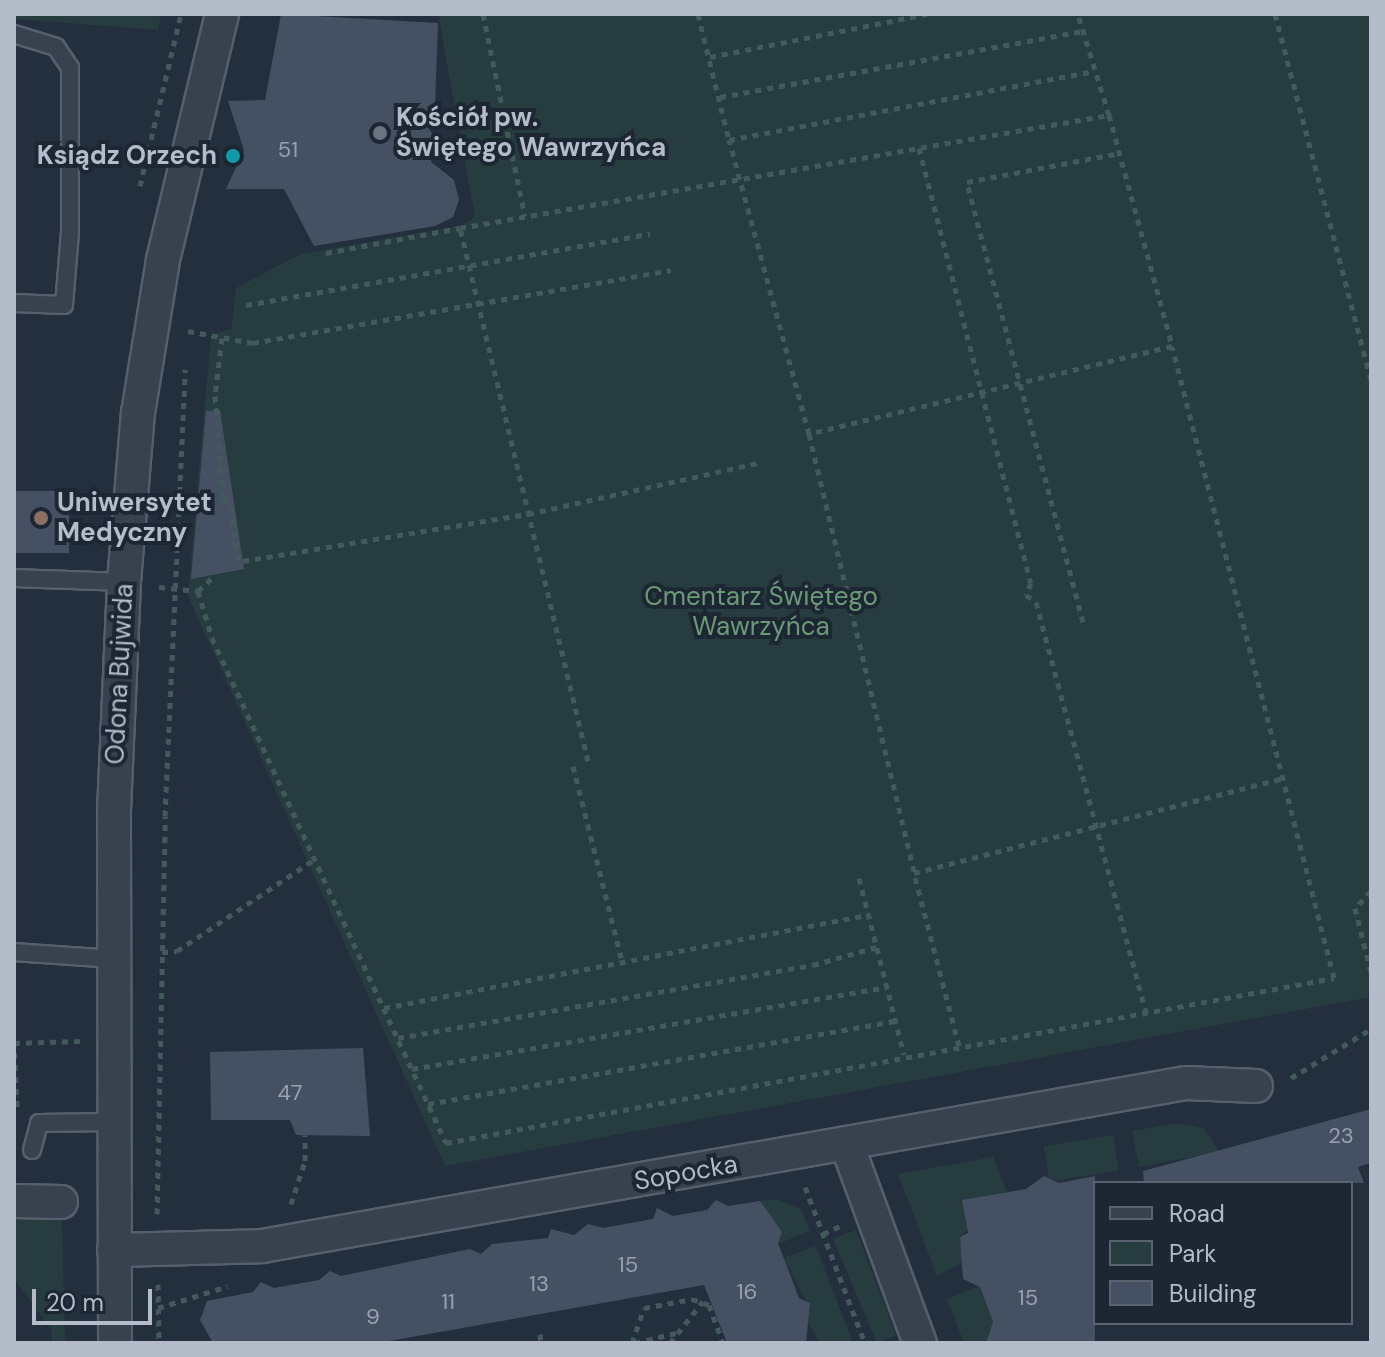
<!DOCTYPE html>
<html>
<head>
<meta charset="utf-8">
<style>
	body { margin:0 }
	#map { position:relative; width:1385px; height:1357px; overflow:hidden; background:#242f3e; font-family:"DM Sans",sans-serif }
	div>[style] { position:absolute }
	.green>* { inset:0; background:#263c3f; transform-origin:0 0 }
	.building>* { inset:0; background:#455162; transform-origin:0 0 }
	.path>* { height:5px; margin-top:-2.5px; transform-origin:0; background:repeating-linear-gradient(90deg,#44595c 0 6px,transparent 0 12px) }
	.roads { filter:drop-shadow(2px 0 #565f6c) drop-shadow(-2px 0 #565f6c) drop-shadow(0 2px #565f6c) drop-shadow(0 -2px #565f6c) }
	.lane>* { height:16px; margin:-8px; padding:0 8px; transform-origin:8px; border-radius:8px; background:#38414e }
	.street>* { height:32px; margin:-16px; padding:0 16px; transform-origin:16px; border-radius:16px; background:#38414e }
	.dots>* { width:22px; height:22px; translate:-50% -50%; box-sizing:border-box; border:4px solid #1d2633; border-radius:50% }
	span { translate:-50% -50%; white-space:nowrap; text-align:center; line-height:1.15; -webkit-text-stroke:8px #1d2633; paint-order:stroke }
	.number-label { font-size:22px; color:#98a1af }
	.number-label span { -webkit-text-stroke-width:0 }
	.poi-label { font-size:26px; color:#b4bcc9; font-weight:700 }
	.left { translate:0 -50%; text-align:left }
	.right { translate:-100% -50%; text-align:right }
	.park-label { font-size:26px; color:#6b9a76 }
	.street-label { font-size:26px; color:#b4bcc9 }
	.frame { position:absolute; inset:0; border:16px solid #b4bcc9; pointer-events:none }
	.legend { position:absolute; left:1093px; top:1181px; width:260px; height:144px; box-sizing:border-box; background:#1d2633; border:2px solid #59626f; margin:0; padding:10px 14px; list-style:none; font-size:24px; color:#b4bcc9 }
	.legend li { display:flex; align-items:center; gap:16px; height:40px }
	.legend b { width:40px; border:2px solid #59626f }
	.scale { position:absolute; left:32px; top:1289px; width:120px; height:36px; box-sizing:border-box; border:4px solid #b4bcc9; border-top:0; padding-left:10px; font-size:24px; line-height:28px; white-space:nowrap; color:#b4bcc9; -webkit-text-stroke:6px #1d2633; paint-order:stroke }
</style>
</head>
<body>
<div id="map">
	<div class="green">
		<div style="clip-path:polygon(14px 14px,161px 14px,158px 30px,14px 19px)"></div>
		<div style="clip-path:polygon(438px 14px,1371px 14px,1371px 997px,445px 1166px,188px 596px,211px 335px,231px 329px,236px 288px,301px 254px,462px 225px,475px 217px)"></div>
		<div style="clip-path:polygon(1177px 1123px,1204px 1128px,1219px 1152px,1139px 1167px,1132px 1131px)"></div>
		<div style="left:1113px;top:1135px;width:36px;height:70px;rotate:81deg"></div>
		<div style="clip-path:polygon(993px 1157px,1007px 1192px,960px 1237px,969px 1259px,937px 1276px,898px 1174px)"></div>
		<div style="clip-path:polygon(777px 1199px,801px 1209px,810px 1231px,778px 1244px,760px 1201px)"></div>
		<div style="clip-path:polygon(14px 1211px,62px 1212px,65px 1343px,52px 1343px,51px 1329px,14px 1279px)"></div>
		<div style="clip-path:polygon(856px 1230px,896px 1335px,877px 1343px,833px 1239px)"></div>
		<div style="clip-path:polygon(816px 1246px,853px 1343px,820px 1343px,808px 1323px,808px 1305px,784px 1258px)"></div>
		<div style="clip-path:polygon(979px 1286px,994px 1324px,991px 1343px,964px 1343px,947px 1299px)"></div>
	</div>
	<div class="building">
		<div style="clip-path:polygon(281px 14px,438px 23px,435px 106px,428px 127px,435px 139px,431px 162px,454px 180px,459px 200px,453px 217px,435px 226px,314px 246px,284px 189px,226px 189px,244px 150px,228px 101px,265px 100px)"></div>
		<div style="clip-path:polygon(220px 410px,244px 569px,191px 579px,206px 411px)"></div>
		<div style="left:14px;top:491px;width:55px;height:62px"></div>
		<div style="clip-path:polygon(363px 1048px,370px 1136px,296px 1135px,290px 1120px,211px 1120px,210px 1052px)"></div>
		<div style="clip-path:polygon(1371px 1109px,1371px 1163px,1358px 1167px,1364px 1183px,1144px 1183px,1143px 1171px)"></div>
		<div style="clip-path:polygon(1044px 1176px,1059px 1183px,1095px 1176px,1095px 1343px,986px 1343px,993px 1322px,980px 1287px,963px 1279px,960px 1237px,968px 1233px,962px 1200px,1026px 1189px)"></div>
		<div style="clip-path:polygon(716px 1200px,728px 1206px,760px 1201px,782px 1232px,778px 1243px,799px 1298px,810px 1303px,806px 1343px,727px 1343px,704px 1285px,378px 1343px,213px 1343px,200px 1320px,207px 1301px,253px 1292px,261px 1282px,274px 1288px,319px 1280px,330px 1271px,341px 1276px,470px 1249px,481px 1254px,492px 1244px,548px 1238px,551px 1229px,574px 1235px,588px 1224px,603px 1228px,653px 1219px,657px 1208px,673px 1216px,707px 1210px)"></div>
	</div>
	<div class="path">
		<div style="left:483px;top:14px;width:206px;rotate:78.3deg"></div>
		<div style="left:698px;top:14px;width:130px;rotate:76.2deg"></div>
		<div style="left:729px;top:140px;width:372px;rotate:-10.7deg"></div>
		<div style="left:1275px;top:14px;width:378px;rotate:75.3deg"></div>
		<div style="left:710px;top:57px;width:221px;rotate:-11.2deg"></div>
		<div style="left:720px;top:97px;width:369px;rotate:-10.3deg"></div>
		<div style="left:1109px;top:115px;width:239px;rotate:74.7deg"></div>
		<div style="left:919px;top:148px;width:449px;rotate:75.6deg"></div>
		<div style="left:1031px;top:583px;width:13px;rotate:113deg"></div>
		<div style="left:1026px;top:595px;width:12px;rotate:35deg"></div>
		<div style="left:1036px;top:602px;width:428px;rotate:75deg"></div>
		<div style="left:140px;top:186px;width:177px;rotate:-76.6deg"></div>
		<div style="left:326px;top:253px;width:136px;rotate:-10.6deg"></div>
		<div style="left:246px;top:305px;width:410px;rotate:-10deg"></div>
		<div style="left:188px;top:331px;width:66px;rotate:10.5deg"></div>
		<div style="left:253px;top:343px;width:424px;rotate:-9.9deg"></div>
		<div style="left:222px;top:338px;width:58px;rotate:96.9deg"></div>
		<div style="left:215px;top:396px;width:101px;rotate:85.5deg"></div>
		<div style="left:223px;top:497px;width:13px;rotate:51deg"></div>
		<div style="left:231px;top:507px;width:56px;rotate:82.9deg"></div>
		<div style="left:809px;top:434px;width:451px;rotate:76.5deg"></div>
		<div style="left:243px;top:561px;width:289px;rotate:-9.4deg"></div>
		<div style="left:528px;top:514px;width:236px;rotate:-12.5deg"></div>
		<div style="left:159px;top:587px;width:39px;rotate:6deg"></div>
		<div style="left:198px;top:591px;width:23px;rotate:-43deg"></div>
		<div style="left:198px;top:591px;width:49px;rotate:73.4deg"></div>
		<div style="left:212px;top:638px;width:557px;rotate:65.14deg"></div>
		<div style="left:446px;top:1143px;width:903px;rotate:-10.53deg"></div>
		<div style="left:1334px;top:978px;width:652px;rotate:-104.38deg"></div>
		<div style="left:1172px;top:346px;width:374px;rotate:166.4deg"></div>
		<div style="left:809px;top:434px;width:305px;rotate:-105.2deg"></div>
		<div style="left:1083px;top:622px;width:455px;rotate:-104.8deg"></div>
		<div style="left:967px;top:182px;width:156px;rotate:-10.7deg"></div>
		<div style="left:588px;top:761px;width:548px;rotate:-103.5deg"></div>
		<div style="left:460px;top:228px;width:659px;rotate:-9.88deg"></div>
		<div style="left:1109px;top:115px;width:106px;rotate:-107.1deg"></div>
		<div style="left:573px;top:766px;width:201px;rotate:75.9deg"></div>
		<div style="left:859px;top:878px;width:182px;rotate:75.7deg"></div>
		<div style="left:1371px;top:891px;width:23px;rotate:133deg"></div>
		<div style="left:1355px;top:908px;width:66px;rotate:76deg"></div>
		<div style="left:162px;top:952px;width:15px;rotate:-4deg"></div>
		<div style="left:177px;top:951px;width:166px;rotate:-33.7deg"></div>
		<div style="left:384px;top:1008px;width:494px;rotate:-10.9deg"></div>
		<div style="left:398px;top:1038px;width:421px;rotate:-10deg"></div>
		<div style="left:813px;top:965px;width:66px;rotate:-15.7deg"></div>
		<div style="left:14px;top:1041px;width:66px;rotate:87.4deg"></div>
		<div style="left:14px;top:1043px;width:66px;rotate:-1.7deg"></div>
		<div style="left:959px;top:1046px;width:179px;rotate:-104.6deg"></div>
		<div style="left:914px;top:873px;width:382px;rotate:-14.4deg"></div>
		<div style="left:412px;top:1069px;width:482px;rotate:-9.8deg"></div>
		<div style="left:1291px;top:1078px;width:94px;rotate:-31.5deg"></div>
		<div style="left:428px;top:1104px;width:475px;rotate:-10.1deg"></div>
		<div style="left:805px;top:1187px;width:167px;rotate:69deg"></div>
		<div style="left:291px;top:1204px;width:45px;rotate:-72deg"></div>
		<div style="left:305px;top:1161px;width:26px;rotate:-90deg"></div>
		<div style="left:157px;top:1214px;width:398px;rotate:-88.8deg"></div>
		<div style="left:165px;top:816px;width:447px;rotate:-87.4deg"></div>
		<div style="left:823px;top:1234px;width:19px;rotate:-25deg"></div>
		<div style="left:158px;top:1284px;width:59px;rotate:89deg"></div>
		<div style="left:158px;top:1308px;width:73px;rotate:-17.4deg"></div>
		<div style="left:540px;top:1334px;width:9px;rotate:84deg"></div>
		<div style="left:632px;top:1343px;width:37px;rotate:-71deg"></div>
		<div style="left:644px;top:1308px;width:49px;rotate:-10.6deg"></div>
		<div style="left:692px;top:1299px;width:18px;rotate:19deg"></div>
		<div style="left:709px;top:1305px;width:40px;rotate:69.8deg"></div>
		<div style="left:635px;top:1343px;width:42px;rotate:-13.7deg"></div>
		<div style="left:670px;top:1343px;width:53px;rotate:-51.8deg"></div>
	</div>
	<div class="roads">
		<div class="lane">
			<div style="left:14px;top:34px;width:44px;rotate:17.2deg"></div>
			<div style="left:56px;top:47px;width:25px;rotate:56deg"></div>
			<div style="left:70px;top:68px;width:164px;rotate:90deg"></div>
			<div style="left:70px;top:232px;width:73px;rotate:94.7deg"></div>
			<div style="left:64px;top:305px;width:50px;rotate:-177.7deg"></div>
			<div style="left:14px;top:578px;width:110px;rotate:2.1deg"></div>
			<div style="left:14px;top:952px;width:99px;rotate:4deg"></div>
			<div style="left:32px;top:1150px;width:28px;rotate:-75deg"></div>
			<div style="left:39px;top:1123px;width:73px;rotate:-0.8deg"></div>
		</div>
		<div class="street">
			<div style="left:847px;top:1145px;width:211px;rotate:69.8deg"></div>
			<div style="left:14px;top:1201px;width:47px;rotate:1.2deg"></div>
			<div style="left:114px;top:1250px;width:148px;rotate:-1.5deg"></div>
			<div style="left:262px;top:1246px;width:938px;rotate:-10deg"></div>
			<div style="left:1186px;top:1083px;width:70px;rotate:2.5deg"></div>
			<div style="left:115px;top:1343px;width:532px;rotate:-90.11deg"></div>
			<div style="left:114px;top:811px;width:229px;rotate:-87.5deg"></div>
			<div style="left:124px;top:582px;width:170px;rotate:-85.3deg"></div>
			<div style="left:138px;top:413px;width:155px;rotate:-80.7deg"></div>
			<div style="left:163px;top:260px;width:253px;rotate:-76.5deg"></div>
		</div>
	</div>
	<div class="dots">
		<div style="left:380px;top:133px;background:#6b7280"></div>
		<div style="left:233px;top:156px;background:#0f9aa8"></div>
		<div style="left:41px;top:518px;background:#8d6e63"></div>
	</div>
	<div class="number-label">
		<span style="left:288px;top:150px">51</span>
		<span style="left:290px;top:1093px">47</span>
		<span style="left:1341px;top:1136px">23</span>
		<span style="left:628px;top:1265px">15</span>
		<span style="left:539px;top:1284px">13</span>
		<span style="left:747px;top:1292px">16</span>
		<span style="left:1028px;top:1298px">15</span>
		<span style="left:448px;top:1302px">11</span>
		<span style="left:373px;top:1317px">9</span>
	</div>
	<div class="poi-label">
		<span class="left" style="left:396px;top:133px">Kościół pw.<br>Świętego Wawrzyńca</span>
		<span class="right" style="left:217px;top:156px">Ksiądz Orzech</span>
		<span class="left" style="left:57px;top:518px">Uniwersytet<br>Medyczny</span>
	</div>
	<div class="park-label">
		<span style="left:761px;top:612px">Cmentarz Świętego<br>Wawrzyńca</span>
	</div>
	<div class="street-label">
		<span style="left:120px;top:674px;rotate:-87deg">Odona Bujwida</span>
		<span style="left:686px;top:1173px;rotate:-10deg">Sopocka</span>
	</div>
	<div class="frame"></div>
	<ul class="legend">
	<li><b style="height:10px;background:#38414e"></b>Road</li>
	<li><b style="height:22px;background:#263c3f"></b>Park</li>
	<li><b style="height:22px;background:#455162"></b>Building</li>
	</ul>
	<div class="scale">20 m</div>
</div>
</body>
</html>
